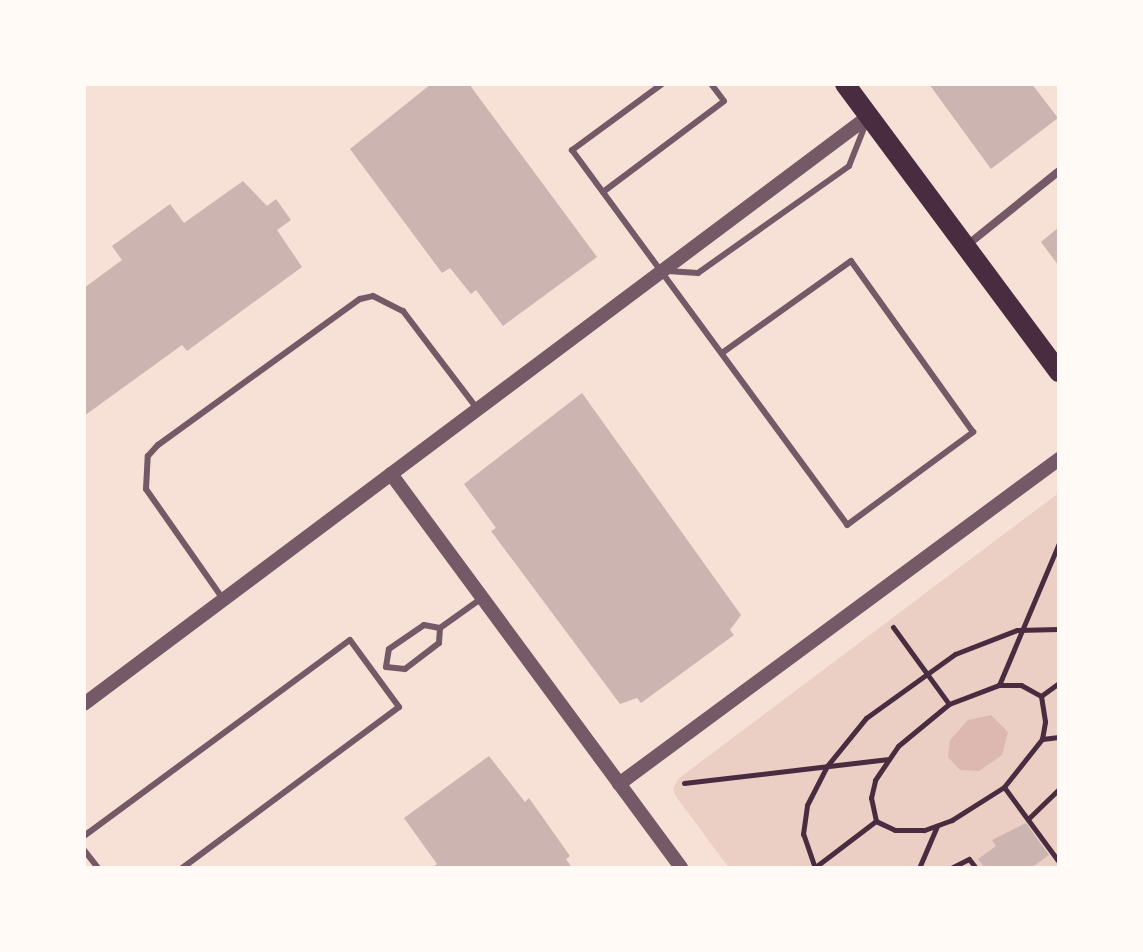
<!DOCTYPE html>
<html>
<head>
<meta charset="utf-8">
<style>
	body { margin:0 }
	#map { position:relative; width:1143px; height:952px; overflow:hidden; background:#f7e1d7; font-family:Roboto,sans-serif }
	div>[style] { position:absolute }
	.green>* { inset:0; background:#ebcfc5 }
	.water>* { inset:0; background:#dcb8b0 }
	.building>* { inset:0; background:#ccb4b1 }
	.path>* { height:5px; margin:-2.5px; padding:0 2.5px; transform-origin:2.5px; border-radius:2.5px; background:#4a2c40 }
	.service>* { height:6px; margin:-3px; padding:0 3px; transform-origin:3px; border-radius:3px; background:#755966 }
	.minor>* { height:8px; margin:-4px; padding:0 4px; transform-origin:4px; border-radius:4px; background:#755966 }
	.tertiary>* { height:14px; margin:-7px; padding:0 7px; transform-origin:7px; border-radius:7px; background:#755966 }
	.primary>* { height:20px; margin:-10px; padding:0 10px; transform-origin:10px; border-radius:10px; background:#4a2c40 }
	span { translate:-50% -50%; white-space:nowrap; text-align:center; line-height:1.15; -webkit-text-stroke:6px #fffaf5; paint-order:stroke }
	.frame { position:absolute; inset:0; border:86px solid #fffaf5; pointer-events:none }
</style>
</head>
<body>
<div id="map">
	<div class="green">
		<div style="clip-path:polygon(1059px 482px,1059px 868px,729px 868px,677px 798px,673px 789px,678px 779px,1056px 495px)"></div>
	</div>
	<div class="water">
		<div style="clip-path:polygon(991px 715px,1008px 732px,1002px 755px,979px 771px,960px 770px,948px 757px,950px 740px,968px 720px)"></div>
	</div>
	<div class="building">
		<div style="clip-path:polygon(431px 84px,469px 84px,597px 257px,503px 326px,476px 290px,471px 294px,450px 268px,442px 273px,350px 149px)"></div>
		<div style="clip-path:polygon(929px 84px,1032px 84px,1058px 118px,991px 169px)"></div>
		<div style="clip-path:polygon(243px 181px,267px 206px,276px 199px,291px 220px,277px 230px,302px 267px,187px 351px,182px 345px,84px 416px,84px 288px,122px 260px,112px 246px,170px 204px,184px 223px)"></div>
		<div style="clip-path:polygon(1059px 227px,1059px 266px,1041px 242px)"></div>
		<div style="clip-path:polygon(582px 393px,741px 615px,730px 630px,734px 635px,641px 703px,637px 698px,620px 704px,491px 531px,496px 528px,464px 484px)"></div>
		<div style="clip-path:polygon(489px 756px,525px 802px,529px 798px,570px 856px,566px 859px,572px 868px,431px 868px,437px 864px,404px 818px)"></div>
		<div style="clip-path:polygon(1026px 823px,1049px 855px,1031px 868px,985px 868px,978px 859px,996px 846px,992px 840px)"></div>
	</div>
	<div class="path">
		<div style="left:893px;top:627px;width:95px;rotate:54deg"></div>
		<div style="left:999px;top:685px;width:22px"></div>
		<div style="left:1021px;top:685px;width:23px;rotate:29deg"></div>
		<div style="left:1041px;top:696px;width:26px;rotate:81deg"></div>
		<div style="left:1045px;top:722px;width:17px;rotate:100deg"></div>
		<div style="left:1042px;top:739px;width:61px;rotate:128.4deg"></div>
		<div style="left:1004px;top:787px;width:62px;rotate:147.6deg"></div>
		<div style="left:952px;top:820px;width:30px;rotate:160deg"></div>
		<div style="left:924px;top:830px;width:29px;rotate:180deg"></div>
		<div style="left:895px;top:830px;width:21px;rotate:-155deg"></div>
		<div style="left:876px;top:821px;width:24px;rotate:-102deg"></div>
		<div style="left:871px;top:798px;width:18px;rotate:-77deg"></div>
		<div style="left:875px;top:780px;width:41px;rotate:-55.9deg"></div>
		<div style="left:898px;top:746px;width:66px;rotate:-39.5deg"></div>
		<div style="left:949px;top:704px;width:53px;rotate:-20.8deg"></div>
		<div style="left:999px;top:685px;width:154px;rotate:-67.1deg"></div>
		<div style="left:1041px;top:696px;width:22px;rotate:-36deg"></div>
		<div style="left:1042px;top:739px;width:17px;rotate:-7deg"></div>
		<div style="left:684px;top:783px;width:204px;rotate:-6.7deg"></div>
		<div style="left:1004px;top:787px;width:93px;rotate:53.7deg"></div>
		<div style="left:1028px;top:819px;width:43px;rotate:-44.1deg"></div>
		<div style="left:814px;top:868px;width:78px;rotate:-37.2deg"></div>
		<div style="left:815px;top:868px;width:36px;rotate:-109deg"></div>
		<div style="left:803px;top:834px;width:29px;rotate:-82deg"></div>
		<div style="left:807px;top:805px;width:44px;rotate:-62.9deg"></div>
		<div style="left:827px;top:766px;width:62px;rotate:-50.9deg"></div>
		<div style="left:866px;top:718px;width:110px;rotate:-35.7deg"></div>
		<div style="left:955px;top:654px;width:66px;rotate:-21.2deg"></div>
		<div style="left:1017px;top:630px;width:42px;rotate:-1.4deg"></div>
		<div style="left:919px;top:868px;width:46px;rotate:-66.8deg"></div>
		<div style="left:951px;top:868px;width:20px;rotate:-27deg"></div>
		<div style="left:969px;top:859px;width:11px;rotate:52deg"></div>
	</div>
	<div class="service">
		<div style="left:662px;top:84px;width:112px;rotate:143.7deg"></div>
		<div style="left:572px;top:150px;width:465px;rotate:53.7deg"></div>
		<div style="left:847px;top:525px;width:157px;rotate:-36.4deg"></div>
		<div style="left:973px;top:432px;width:210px;rotate:-125.5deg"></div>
		<div style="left:851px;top:261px;width:158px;rotate:144.5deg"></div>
		<div style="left:603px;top:192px;width:151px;rotate:-36.9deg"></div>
		<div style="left:724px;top:101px;width:21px;rotate:-127deg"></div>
		<div style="left:668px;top:271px;width:30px;rotate:4deg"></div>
		<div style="left:698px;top:273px;width:185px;rotate:-35.3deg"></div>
		<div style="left:849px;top:166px;width:46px;rotate:-68.4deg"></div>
		<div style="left:223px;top:599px;width:134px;rotate:-125deg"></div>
		<div style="left:146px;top:489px;width:33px;rotate:-87deg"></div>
		<div style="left:148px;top:456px;width:15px;rotate:-48deg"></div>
		<div style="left:158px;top:445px;width:249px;rotate:-35.9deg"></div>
		<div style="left:360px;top:299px;width:13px;rotate:-13deg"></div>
		<div style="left:373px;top:296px;width:34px;rotate:27deg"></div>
		<div style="left:403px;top:311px;width:121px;rotate:52.8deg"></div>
		<div style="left:440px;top:628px;width:15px;rotate:94deg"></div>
		<div style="left:439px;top:643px;width:43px;rotate:142.6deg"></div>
		<div style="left:405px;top:669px;width:19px;rotate:-174deg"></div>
		<div style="left:386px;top:667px;width:18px;rotate:-81deg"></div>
		<div style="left:389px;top:649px;width:42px;rotate:-34.4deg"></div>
		<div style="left:424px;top:625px;width:16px;rotate:11deg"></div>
		<div style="left:440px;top:628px;width:52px;rotate:-35.5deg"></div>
		<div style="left:84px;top:836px;width:330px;rotate:-36.4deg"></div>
		<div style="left:350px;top:640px;width:83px;rotate:53.8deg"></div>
		<div style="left:399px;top:707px;width:270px;rotate:143.4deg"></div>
		<div style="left:84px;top:850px;width:23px;rotate:52deg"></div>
	</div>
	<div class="minor">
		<div style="left:966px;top:246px;width:119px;rotate:-38.9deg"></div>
	</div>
	<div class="tertiary">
		<div style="left:391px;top:474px;width:489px;rotate:53.6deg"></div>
		<div style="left:84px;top:704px;width:981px;rotate:-36.83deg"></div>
		<div style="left:619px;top:784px;width:547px;rotate:-36.45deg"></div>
	</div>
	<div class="primary">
		<div style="left:845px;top:84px;width:359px;rotate:53.4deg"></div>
	</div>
	<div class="frame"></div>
</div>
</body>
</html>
